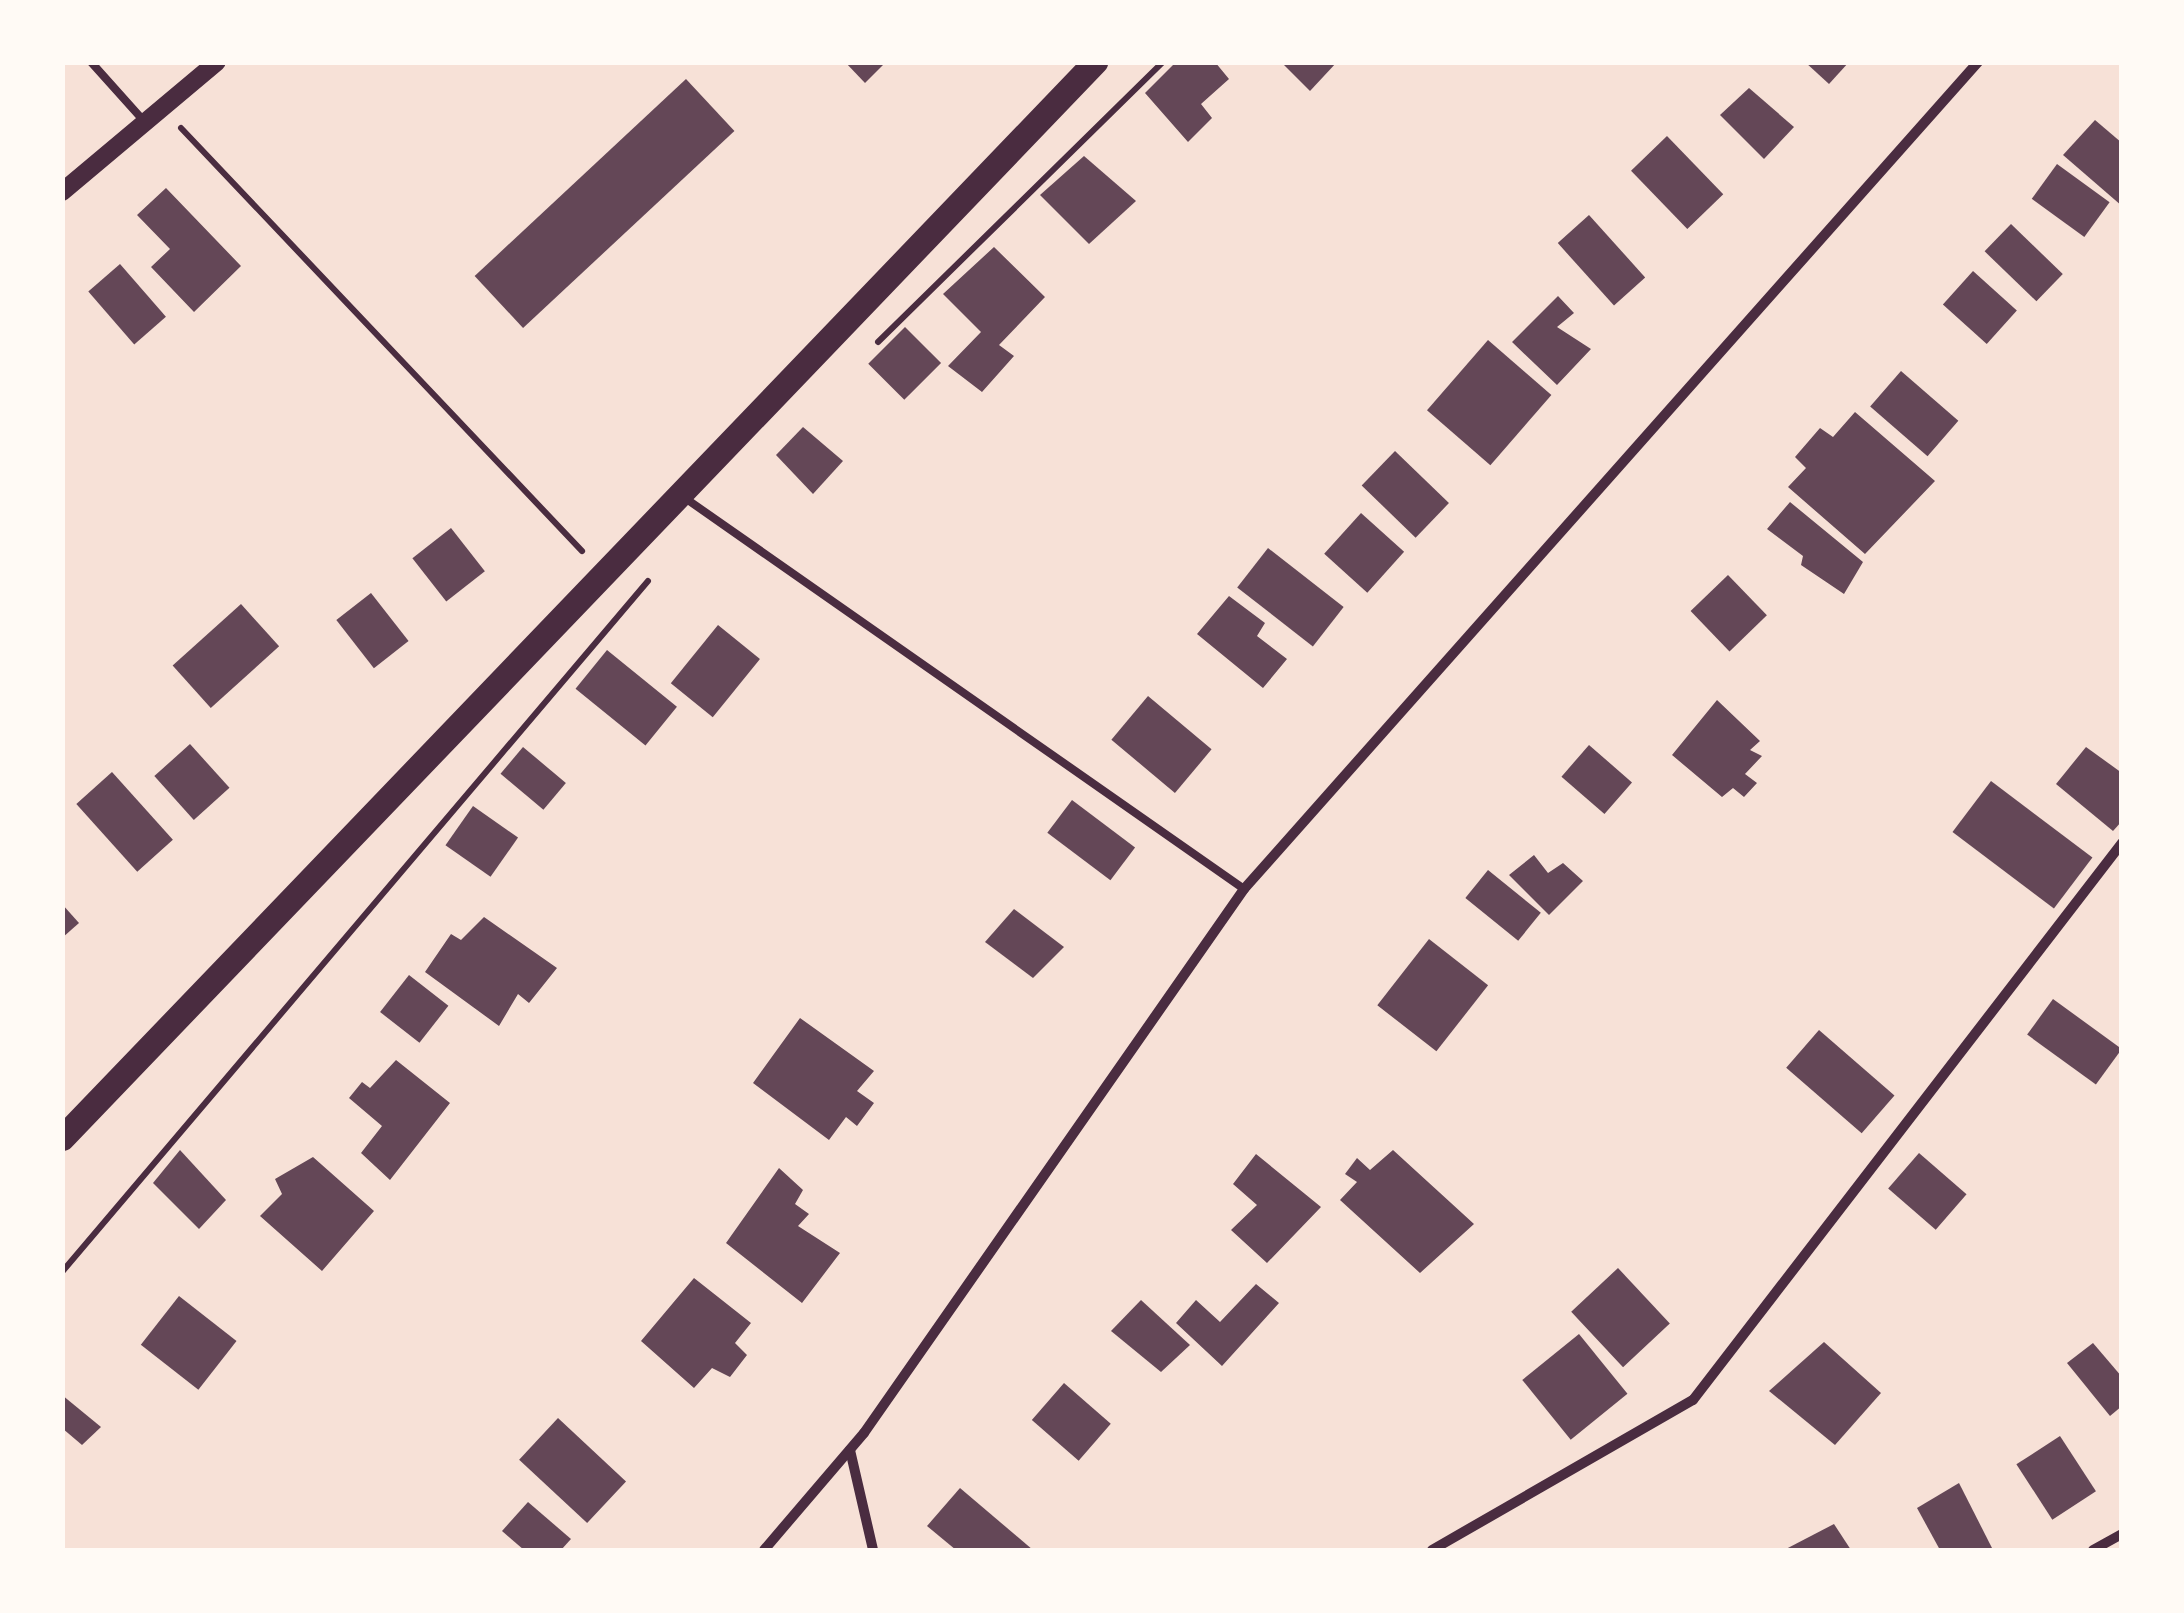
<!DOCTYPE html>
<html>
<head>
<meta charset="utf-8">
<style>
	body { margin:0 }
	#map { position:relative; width:2184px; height:1613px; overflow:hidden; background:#f7e1d7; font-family:Overpass,sans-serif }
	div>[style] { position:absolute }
	.building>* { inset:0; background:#644757; transform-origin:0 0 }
	.path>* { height:6px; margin:-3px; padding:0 3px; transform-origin:3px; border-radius:3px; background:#4a2c40 }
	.service>* { height:8px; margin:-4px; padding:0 4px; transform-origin:4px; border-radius:4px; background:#4a2c40 }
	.minor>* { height:10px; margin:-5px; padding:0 5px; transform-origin:5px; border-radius:5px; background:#4a2c40 }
	.tertiary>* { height:18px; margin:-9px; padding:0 9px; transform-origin:9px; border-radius:9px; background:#4a2c40 }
	.primary>* { height:25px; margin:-12.5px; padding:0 12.5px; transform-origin:12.5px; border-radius:12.5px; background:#4a2c40 }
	span { translate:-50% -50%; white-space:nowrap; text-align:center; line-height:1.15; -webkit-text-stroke:8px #fffaf5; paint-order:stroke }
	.frame { position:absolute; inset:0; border:65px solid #fffaf5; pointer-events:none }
</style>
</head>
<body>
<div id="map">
	<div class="building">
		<div style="clip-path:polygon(845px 62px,886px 62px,865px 83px)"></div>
		<div style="clip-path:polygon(1176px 62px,1215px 62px,1229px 79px,1201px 104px,1212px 118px,1188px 142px,1145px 93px)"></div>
		<div style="clip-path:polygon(1281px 62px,1337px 62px,1310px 91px)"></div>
		<div style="clip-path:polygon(1805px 62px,1849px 62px,1829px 84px)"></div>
		<div style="left:686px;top:79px;width:71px;height:289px;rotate:47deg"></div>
		<div style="clip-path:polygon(1749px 88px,1794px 127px,1764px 159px,1720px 115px)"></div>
		<div style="clip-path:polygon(2095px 120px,2122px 143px,2122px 206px,2063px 155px)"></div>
		<div style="left:1667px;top:136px;width:81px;height:50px;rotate:46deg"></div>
		<div style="clip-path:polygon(1084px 156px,1136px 201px,1089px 244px,1040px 195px)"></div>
		<div style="left:2057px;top:164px;width:65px;height:43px;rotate:36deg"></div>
		<div style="clip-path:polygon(166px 188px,241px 266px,194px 312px,151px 267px,170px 249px,137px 215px)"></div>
		<div style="left:1589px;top:215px;width:84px;height:42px;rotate:48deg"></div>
		<div style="left:2011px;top:224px;width:72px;height:38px;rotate:44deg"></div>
		<div style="clip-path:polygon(994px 247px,1045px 297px,999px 345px,1014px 356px,982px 392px,948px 366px,981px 332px,943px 294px)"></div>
		<div style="left:120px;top:264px;width:70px;height:42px;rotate:49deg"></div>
		<div style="left:1973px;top:271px;width:59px;height:45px;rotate:42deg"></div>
		<div style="clip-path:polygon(1558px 296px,1574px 313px,1557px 327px,1591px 349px,1557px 385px,1512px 342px)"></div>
		<div style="left:905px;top:327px;width:51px;height:52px;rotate:45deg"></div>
		<div style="left:1488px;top:340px;width:84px;height:93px;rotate:41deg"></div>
		<div style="left:1901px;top:371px;width:76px;height:47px;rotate:41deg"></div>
		<div style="clip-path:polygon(1855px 412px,1935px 481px,1865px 554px,1788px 487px,1806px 468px,1795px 457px,1820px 428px,1833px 437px)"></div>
		<div style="clip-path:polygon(803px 427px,843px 461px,813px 494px,776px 455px)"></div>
		<div style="left:1395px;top:451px;width:75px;height:48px;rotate:44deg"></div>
		<div style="clip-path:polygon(1790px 502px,1863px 562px,1844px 594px,1801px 565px,1803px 556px,1767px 529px)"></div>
		<div style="left:1361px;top:513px;width:58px;height:55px;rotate:42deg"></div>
		<div style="left:451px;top:528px;width:55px;height:49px;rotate:52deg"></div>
		<div style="left:1268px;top:548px;width:96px;height:50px;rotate:38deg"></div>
		<div style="left:1728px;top:575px;width:56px;height:52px;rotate:46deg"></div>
		<div style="left:371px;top:593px;width:61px;height:44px;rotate:52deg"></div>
		<div style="clip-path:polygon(1229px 596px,1265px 623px,1257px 636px,1287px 659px,1263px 688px,1197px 634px)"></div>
		<div style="left:241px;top:604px;width:57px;height:92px;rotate:48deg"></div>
		<div style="left:718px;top:625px;width:54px;height:75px;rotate:39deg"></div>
		<div style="left:607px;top:650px;width:90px;height:50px;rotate:39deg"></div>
		<div style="left:1148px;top:696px;width:83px;height:57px;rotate:40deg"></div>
		<div style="clip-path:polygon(1717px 700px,1760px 741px,1750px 750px,1762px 756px,1745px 774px,1757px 783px,1744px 797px,1733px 788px,1722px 797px,1672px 755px)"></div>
		<div style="left:190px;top:744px;width:59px;height:48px;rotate:48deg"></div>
		<div style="left:1589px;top:745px;width:57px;height:42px;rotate:41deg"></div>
		<div style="left:523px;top:747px;width:56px;height:35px;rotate:40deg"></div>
		<div style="clip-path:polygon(2086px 747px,2122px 773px,2122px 821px,2113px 831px,2056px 784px)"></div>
		<div style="left:112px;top:772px;width:91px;height:48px;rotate:48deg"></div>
		<div style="left:1991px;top:781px;width:127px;height:64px;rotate:37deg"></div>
		<div style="left:1072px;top:800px;width:79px;height:41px;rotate:37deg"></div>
		<div style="left:473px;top:806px;width:55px;height:48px;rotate:35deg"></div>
		<div style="clip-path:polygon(1534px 855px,1548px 873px,1563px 863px,1583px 881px,1549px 915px,1509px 875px)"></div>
		<div style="left:1488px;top:870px;width:68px;height:36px;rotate:39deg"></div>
		<div style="clip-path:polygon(62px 904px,79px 923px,62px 938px)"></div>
		<div style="clip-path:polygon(1014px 909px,1064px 947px,1033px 978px,985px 942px)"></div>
		<div style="clip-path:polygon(484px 917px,557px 968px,529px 1003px,518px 994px,499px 1026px,425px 972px,451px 934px,461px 940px)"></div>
		<div style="left:1429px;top:939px;width:75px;height:84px;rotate:38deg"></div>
		<div style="left:409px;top:975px;width:50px;height:47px;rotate:38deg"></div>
		<div style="left:2053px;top:999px;width:85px;height:44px;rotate:36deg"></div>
		<div style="clip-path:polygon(800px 1018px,874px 1071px,857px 1091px,874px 1103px,857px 1126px,846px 1117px,829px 1140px,753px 1083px)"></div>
		<div style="left:1819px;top:1030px;width:100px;height:50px;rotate:41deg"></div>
		<div style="clip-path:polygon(396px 1060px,450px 1103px,390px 1180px,361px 1153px,382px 1126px,349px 1098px,362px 1082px,370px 1088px)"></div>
		<div style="clip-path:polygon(180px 1150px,226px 1200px,199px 1229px,153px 1183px)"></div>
		<div style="clip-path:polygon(1393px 1150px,1474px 1224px,1420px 1273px,1340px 1200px,1357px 1182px,1345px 1174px,1357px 1158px,1370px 1170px)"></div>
		<div style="left:1919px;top:1153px;width:63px;height:47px;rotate:41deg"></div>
		<div style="clip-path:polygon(1256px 1154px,1321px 1207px,1267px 1263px,1231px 1230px,1257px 1205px,1233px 1184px)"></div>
		<div style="clip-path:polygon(313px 1157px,374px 1211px,322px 1271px,260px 1216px,282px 1194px,275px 1179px)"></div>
		<div style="clip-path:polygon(779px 1168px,803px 1190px,795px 1204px,809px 1214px,798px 1226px,840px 1253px,802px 1303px,726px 1243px)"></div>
		<div style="left:1618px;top:1268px;width:76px;height:64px;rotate:47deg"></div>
		<div style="clip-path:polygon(694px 1278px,751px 1323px,735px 1343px,747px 1355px,730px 1377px,712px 1368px,694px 1388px,641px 1341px)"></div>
		<div style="clip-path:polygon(1256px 1284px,1279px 1303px,1222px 1366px,1176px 1323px,1196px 1300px,1220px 1322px)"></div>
		<div style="left:179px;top:1296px;width:73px;height:62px;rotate:38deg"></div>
		<div style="clip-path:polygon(1141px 1300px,1190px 1345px,1161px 1372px,1111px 1331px)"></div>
		<div style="left:1579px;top:1334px;width:77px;height:73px;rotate:51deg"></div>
		<div style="clip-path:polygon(1824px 1342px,1881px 1393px,1835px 1445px,1769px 1391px)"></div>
		<div style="clip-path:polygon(2093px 1343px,2122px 1377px,2122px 1406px,2110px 1416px,2067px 1363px)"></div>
		<div style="left:1064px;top:1383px;width:62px;height:49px;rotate:41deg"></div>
		<div style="clip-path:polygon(62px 1395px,101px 1427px,82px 1445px,62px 1428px)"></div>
		<div style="left:558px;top:1418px;width:93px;height:57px;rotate:43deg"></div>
		<div style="left:2060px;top:1436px;width:66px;height:52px;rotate:57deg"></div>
		<div style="clip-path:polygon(1959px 1483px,1992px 1548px,1987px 1550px,1940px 1550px,1917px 1508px)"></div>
		<div style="clip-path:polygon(960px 1488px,1033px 1550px,956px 1550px,927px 1526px)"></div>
		<div style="clip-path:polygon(528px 1502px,571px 1539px,561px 1550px,524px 1550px,502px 1531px)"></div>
		<div style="clip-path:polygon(1834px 1524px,1851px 1550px,1784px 1550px)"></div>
	</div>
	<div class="path">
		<div style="left:181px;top:128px;width:583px;rotate:46.53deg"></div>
		<div style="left:878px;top:342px;width:400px;rotate:-44.5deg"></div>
		<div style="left:62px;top:1272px;width:906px;rotate:-49.7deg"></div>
	</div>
	<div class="service">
		<div style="left:91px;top:62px;width:78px;rotate:48.1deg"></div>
		<div style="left:685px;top:498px;width:682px;rotate:34.97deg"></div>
	</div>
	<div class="minor">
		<div style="left:850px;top:1450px;width:103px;rotate:77deg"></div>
		<div style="left:764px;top:1550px;width:154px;rotate:-49.5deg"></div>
		<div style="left:864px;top:1433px;width:664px;rotate:-55.06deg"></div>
		<div style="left:1244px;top:889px;width:1106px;rotate:-48.41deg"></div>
		<div style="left:1432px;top:1550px;width:301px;rotate:-29.9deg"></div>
		<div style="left:1693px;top:1400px;width:703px;rotate:-52.4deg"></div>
		<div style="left:2093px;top:1550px;width:33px;rotate:-29deg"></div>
	</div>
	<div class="tertiary">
		<div style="left:62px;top:192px;width:202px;rotate:-40deg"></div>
	</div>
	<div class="primary">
		<div style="left:62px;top:1138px;width:1492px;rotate:-46.17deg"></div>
	</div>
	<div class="frame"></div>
</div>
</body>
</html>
